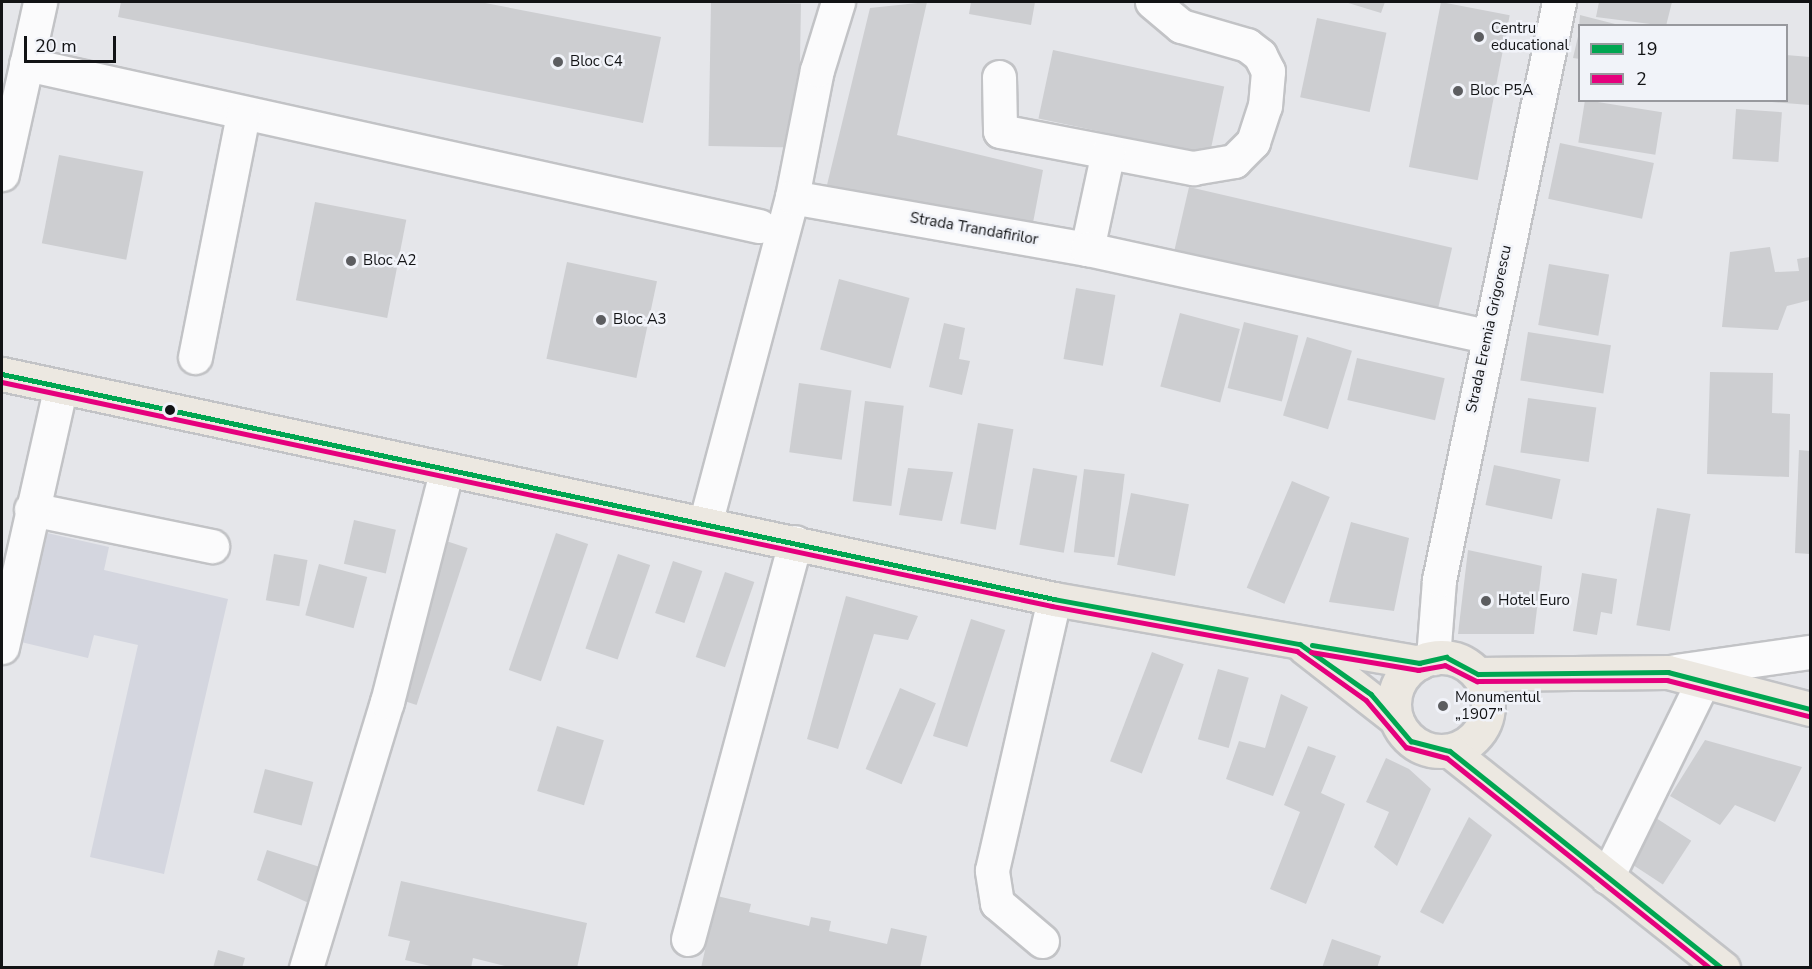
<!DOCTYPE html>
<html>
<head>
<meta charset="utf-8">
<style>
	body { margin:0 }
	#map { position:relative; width:1812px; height:969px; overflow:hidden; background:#e5e6ea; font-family:"Nunito Sans",sans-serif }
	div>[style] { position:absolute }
	.built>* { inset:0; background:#d4d6df }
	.building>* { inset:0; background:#cdced1; transform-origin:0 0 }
	.roads { filter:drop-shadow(2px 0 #c2c3c6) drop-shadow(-2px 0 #c2c3c6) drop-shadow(0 2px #c2c3c6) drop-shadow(0 -2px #c2c3c6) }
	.minor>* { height:33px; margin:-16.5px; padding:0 16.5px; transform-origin:16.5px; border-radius:16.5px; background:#fbfbfc }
	.major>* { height:33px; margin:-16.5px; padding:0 16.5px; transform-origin:16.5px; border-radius:16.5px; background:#ece8e1 }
	.major>.ring { margin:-16.5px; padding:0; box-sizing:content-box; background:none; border:33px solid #ece8e1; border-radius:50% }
	.bus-1>* { height:4.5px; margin:-2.25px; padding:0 2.25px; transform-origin:2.25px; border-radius:2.25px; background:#00a651 }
	.bus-2>* { height:4.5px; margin:-2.25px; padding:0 2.25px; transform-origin:2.25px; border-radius:2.25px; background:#e5007d }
	.dots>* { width:16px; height:16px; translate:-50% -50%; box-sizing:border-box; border:3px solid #f1f3f9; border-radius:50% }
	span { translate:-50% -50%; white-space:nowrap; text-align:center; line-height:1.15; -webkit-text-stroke:5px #f1f3f9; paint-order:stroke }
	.poi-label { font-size:15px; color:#121315 }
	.left { translate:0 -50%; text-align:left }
	.street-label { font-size:15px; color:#121315 }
	.frame { position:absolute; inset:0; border:3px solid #121315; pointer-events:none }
	.legend { position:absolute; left:1578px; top:24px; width:210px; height:78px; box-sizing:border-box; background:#f1f3f9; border:2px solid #98999e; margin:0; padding:8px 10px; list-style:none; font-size:18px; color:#121315 }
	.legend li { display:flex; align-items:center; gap:12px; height:30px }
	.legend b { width:30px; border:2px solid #98999e }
	.scale { position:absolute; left:24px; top:36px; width:92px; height:27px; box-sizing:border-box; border:3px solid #121315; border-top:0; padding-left:8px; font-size:18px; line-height:21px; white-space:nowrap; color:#121315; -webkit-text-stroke:4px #f1f3f9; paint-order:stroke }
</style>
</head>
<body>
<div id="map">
	<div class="built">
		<div style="clip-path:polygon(47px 533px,109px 547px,104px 570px,228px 599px,164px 874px,90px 857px,138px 645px,94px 635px,88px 658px,21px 642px)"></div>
	</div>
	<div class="building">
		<div style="clip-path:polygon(121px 2px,480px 2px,661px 37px,643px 123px,118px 17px)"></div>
		<div style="left:711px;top:2px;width:90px;height:144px;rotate:1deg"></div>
		<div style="clip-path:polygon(927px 2px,897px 135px,1043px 170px,1032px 228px,826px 189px,870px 8px)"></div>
		<div style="clip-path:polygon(971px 2px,1035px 2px,1031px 25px,969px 14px)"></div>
		<div style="clip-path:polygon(1345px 2px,1385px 2px,1381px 13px)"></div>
		<div style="left:1441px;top:2px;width:70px;height:168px;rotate:11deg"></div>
		<div style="clip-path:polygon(1599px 2px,1672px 2px,1666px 26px,1596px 17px)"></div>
		<div style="clip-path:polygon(1580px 15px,1619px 25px,1619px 26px,1579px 26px)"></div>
		<div style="left:1317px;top:18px;width:71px;height:81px;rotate:12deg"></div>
		<div style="clip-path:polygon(1580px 28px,1580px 59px,1573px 58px)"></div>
		<div style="left:1053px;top:50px;width:175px;height:70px;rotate:12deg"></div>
		<div style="clip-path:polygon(1786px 55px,1810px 57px,1810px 105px,1772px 102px,1786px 100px)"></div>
		<div style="left:1585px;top:100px;width:78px;height:43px;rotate:9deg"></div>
		<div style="left:1736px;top:109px;width:46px;height:50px;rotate:4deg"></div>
		<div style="left:1560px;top:143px;width:96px;height:57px;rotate:12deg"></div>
		<div style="left:59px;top:155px;width:86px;height:90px;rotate:11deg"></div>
		<div style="left:1189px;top:187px;width:270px;height:69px;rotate:13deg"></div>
		<div style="left:315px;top:202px;width:93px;height:100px;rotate:11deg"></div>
		<div style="clip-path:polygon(1770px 247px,1775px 272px,1799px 271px,1797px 259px,1810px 257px,1810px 300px,1787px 306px,1778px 330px,1722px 327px,1730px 252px)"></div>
		<div style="left:567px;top:262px;width:92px;height:99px;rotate:12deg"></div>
		<div style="left:1549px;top:264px;width:61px;height:62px;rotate:10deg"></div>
		<div style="left:839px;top:279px;width:73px;height:73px;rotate:15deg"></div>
		<div style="left:1076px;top:288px;width:40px;height:72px;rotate:10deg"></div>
		<div style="left:1180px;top:313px;width:62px;height:76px;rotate:15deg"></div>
		<div style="left:1244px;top:322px;width:56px;height:68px;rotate:14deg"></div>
		<div style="clip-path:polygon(944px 323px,965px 328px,959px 359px,970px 361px,962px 395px,929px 387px)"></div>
		<div style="left:1528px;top:332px;width:84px;height:49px;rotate:9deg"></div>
		<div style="left:1307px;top:337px;width:47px;height:82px;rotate:17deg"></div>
		<div style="left:1357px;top:358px;width:90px;height:43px;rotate:13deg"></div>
		<div style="clip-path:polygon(1710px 372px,1773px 373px,1772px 413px,1790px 414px,1789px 477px,1707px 474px)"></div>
		<div style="left:799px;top:383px;width:53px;height:70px;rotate:8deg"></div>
		<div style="left:1528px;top:398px;width:69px;height:55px;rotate:8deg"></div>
		<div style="left:865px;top:401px;width:39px;height:101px;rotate:7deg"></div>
		<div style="left:978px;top:423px;width:36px;height:102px;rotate:10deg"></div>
		<div style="clip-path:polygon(1799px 450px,1810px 451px,1810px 554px,1795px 553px)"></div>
		<div style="left:1494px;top:465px;width:68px;height:41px;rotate:12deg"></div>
		<div style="clip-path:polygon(908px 468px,953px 472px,942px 521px,899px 515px)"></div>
		<div style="left:1033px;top:468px;width:45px;height:78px;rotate:10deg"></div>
		<div style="left:1084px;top:469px;width:41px;height:84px;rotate:7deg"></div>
		<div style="left:1292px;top:481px;width:41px;height:116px;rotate:23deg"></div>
		<div style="left:1131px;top:493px;width:59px;height:73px;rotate:11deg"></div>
		<div style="left:1657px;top:508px;width:34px;height:119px;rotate:10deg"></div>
		<div style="left:354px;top:520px;width:43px;height:45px;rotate:13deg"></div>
		<div style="clip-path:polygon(1351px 522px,1409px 538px,1394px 611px,1329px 602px)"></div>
		<div style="left:556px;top:533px;width:34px;height:145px;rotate:19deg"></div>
		<div style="left:440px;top:539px;width:29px;height:165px;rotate:18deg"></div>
		<div style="clip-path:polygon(1468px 550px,1542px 566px,1534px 634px,1458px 634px)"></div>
		<div style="left:274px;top:554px;width:34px;height:47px;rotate:10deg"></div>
		<div style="left:618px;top:554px;width:34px;height:100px;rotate:19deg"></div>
		<div style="left:673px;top:561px;width:31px;height:55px;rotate:19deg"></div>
		<div style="left:319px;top:564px;width:50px;height:53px;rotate:15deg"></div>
		<div style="left:725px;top:572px;width:31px;height:90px;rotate:19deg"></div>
		<div style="clip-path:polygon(1582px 573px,1617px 579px,1612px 614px,1601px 612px,1597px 635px,1573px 631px)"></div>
		<div style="clip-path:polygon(846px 596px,918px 616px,908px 640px,874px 634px,838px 749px,807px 739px)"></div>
		<div style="left:971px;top:619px;width:36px;height:123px;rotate:18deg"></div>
		<div style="left:1152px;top:652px;width:34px;height:117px;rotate:21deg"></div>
		<div style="left:1218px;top:669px;width:32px;height:73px;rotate:16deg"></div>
		<div style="left:900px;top:688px;width:39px;height:88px;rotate:23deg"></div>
		<div style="clip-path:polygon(1281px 694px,1308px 707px,1273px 796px,1226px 779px,1239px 741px,1265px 748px)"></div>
		<div style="left:557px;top:726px;width:49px;height:68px;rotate:17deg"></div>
		<div style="clip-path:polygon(1705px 740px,1802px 767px,1775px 822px,1735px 805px,1720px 825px,1670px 796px)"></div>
		<div style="clip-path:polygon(1308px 746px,1336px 756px,1321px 793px,1345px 804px,1306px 904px,1270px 889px,1300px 812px,1284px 805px)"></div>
		<div style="clip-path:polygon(1386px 758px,1409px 769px,1431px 789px,1397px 866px,1374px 847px,1389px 812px,1366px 802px)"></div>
		<div style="left:265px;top:769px;width:50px;height:45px;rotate:15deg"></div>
		<div style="clip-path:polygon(1469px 817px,1492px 835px,1443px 924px,1420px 912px)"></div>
		<div style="left:1656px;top:818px;width:42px;height:52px;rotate:33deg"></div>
		<div style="clip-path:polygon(267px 850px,323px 868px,311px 904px,257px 880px)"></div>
		<div style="clip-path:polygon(401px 881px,587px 923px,577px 968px,513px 968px,473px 958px,471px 968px,439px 968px,405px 960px,410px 941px,388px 936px)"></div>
		<div style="clip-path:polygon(717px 896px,751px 904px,749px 912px,809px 926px,811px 917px,831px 921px,829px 931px,887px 944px,891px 928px,927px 936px,920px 968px,701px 968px)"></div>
		<div style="clip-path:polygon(1332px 939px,1381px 956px,1377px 968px,1322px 968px)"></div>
		<div style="clip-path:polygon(218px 950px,245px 958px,242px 968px,213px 968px)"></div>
	</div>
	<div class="roads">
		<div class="minor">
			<div style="left:26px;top:64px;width:751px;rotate:12.46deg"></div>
			<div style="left:999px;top:77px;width:54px;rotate:88.9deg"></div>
			<div style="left:1000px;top:131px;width:197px;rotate:10.9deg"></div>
			<div style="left:1193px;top:168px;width:42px;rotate:-9.7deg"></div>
			<div style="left:1234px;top:161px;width:27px;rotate:-45deg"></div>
			<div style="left:1253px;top:142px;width:38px;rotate:-72deg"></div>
			<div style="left:1265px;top:106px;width:35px;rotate:-85deg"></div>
			<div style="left:1268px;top:71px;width:18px;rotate:-117deg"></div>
			<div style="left:1260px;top:55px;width:16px;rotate:-142deg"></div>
			<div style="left:1247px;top:45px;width:69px;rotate:-163.9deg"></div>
			<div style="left:1181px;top:26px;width:38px;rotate:-140deg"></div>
			<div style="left:2px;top:174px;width:176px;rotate:-77.5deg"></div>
			<div style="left:792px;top:197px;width:129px;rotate:-78.9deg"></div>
			<div style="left:817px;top:70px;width:71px;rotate:-72.8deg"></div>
			<div style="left:1087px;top:249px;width:99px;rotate:-77.8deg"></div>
			<div style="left:195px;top:357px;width:248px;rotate:-78.8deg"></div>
			<div style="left:31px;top:509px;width:185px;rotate:11.6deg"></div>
			<div style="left:705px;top:524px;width:338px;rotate:-75.1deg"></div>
			<div style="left:792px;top:197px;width:300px;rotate:10deg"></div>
			<div style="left:1087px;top:249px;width:409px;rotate:12.3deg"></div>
			<div style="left:2px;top:647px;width:264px;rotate:-77.3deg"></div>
			<div style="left:1433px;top:658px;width:78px;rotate:-85.6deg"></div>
			<div style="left:1439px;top:580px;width:590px;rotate:-78.27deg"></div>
			<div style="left:1676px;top:671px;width:135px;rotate:-8.1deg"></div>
			<div style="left:1607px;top:877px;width:218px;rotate:-63.9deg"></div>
			<div style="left:688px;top:939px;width:411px;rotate:-74.9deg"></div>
			<div style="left:1042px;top:941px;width:59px;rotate:-139.8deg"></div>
			<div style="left:997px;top:903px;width:33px;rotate:-99deg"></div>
			<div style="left:992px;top:870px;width:278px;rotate:-77.1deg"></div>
			<div style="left:306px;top:968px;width:278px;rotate:-73.1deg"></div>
			<div style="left:387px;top:702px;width:236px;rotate:-75.6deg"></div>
		</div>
		<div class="major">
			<div style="left:2px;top:374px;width:1076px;rotate:12.07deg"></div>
			<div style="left:1054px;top:599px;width:371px;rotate:9.9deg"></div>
			<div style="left:1304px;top:647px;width:117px;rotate:38deg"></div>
			<div class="ring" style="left:1394px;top:657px;width:61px;height:61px"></div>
			<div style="left:1478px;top:674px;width:190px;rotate:-0.6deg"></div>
			<div style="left:1668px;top:672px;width:147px;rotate:14.6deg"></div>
			<div style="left:1450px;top:751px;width:349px;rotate:38.5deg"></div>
		</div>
	</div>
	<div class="bus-1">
		<div style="left:2px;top:374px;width:1076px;rotate:12.07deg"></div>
		<div style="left:1054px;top:599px;width:250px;rotate:10.4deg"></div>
		<div style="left:1300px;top:644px;width:87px;rotate:35.2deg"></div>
		<div style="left:1371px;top:694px;width:62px;rotate:49.6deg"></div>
		<div style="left:1411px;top:741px;width:40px;rotate:14.4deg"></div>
		<div style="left:1450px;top:751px;width:348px;rotate:38.6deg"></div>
		<div style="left:1312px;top:645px;width:109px;rotate:9.5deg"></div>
		<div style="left:1419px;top:663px;width:28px;rotate:-13deg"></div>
		<div style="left:1446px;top:657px;width:36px;rotate:28deg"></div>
		<div style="left:1478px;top:674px;width:190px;rotate:-0.6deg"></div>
		<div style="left:1668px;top:672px;width:147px;rotate:14.6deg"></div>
	</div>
	<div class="bus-2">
		<div style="left:2px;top:382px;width:1074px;rotate:12.04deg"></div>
		<div style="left:1052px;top:606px;width:249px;rotate:10.4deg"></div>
		<div style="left:1297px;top:651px;width:85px;rotate:35.4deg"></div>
		<div style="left:1366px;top:700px;width:62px;rotate:49.6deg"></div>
		<div style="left:1406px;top:747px;width:42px;rotate:15deg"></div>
		<div style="left:1447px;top:758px;width:337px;rotate:38.6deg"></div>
		<div style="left:1311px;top:652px;width:109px;rotate:9.5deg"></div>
		<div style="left:1418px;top:670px;width:27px;rotate:-10deg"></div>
		<div style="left:1445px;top:665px;width:36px;rotate:27deg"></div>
		<div style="left:1477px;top:681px;width:190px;rotate:-0.3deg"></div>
		<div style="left:1667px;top:680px;width:146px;rotate:14.3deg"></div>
	</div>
	<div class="dots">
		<div style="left:1479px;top:37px;background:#5c5d60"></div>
		<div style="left:558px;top:62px;background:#5c5d60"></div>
		<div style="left:1458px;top:91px;background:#5c5d60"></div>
		<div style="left:351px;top:261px;background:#5c5d60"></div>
		<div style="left:601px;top:320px;background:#5c5d60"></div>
		<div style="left:170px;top:410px;background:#121315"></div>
		<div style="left:1486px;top:601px;background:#5c5d60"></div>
		<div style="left:1443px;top:706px;background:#5c5d60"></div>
	</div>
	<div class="poi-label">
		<span class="left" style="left:1491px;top:37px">Centru<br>educational</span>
		<span class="left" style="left:570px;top:62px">Bloc C4</span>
		<span class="left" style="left:1470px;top:91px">Bloc P5A</span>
		<span class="left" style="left:363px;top:261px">Bloc A2</span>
		<span class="left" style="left:613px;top:320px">Bloc A3</span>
		<span class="left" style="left:1498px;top:601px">Hotel Euro</span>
		<span class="left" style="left:1455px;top:706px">Monumentul<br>„1907”</span>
	</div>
	<div class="street-label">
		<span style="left:974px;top:229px;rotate:10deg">Strada Trandafirilor</span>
		<span style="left:1489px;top:329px;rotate:-78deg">Strada Eremia Grigorescu</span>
	</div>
	<div class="frame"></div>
	<ul class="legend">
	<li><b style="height:8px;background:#00a651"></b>19</li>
	<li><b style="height:8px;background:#e5007d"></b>2</li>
	</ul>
	<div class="scale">20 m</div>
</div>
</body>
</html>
